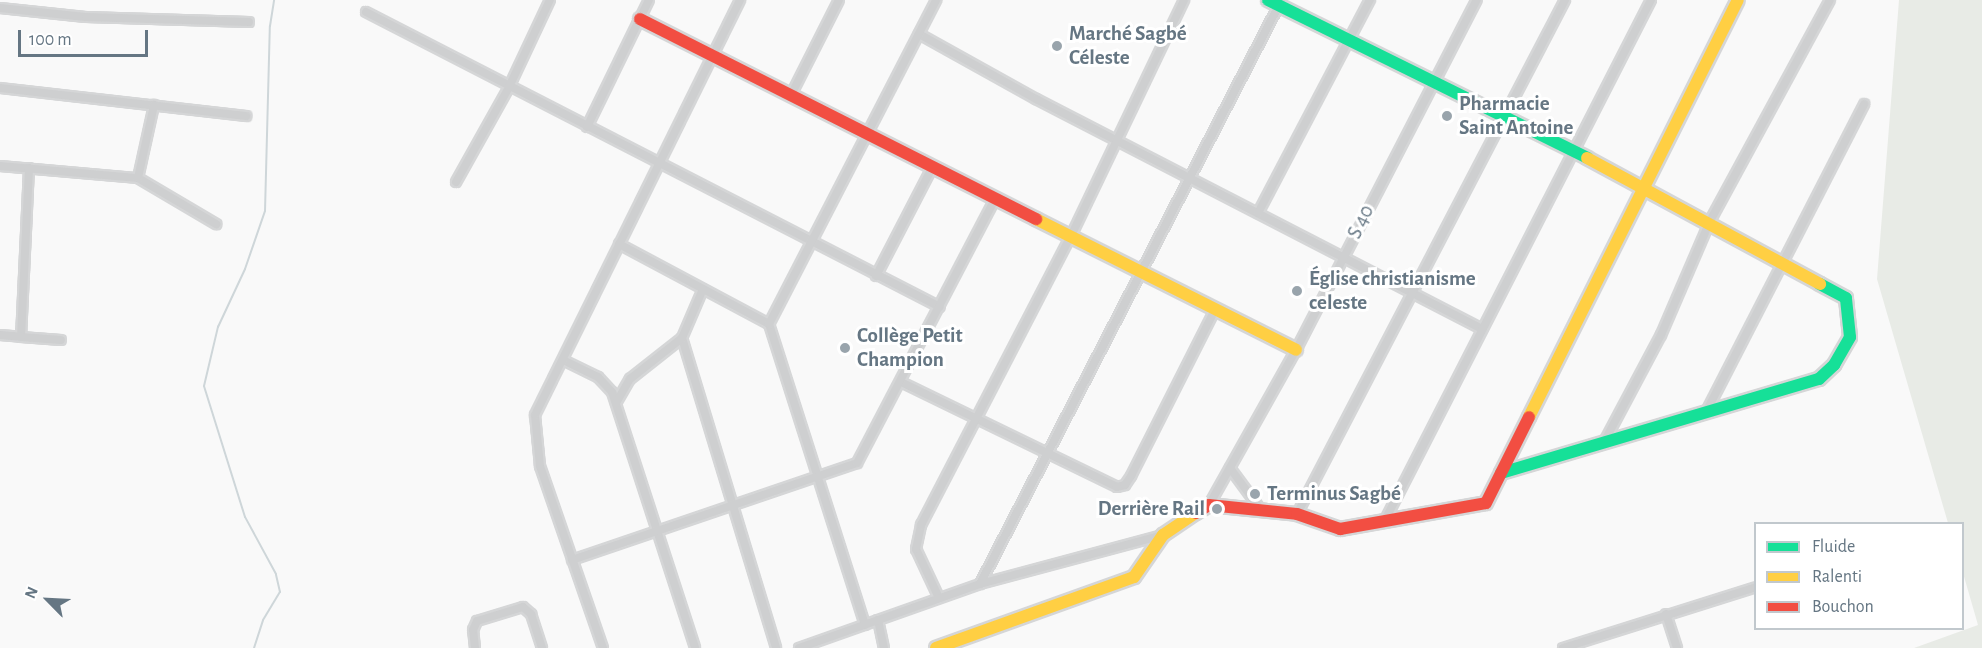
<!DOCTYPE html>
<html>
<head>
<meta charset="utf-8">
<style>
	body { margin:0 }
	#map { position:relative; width:1982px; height:648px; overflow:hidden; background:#f9f9f9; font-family:"Alegreya Sans",sans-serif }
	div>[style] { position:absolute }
	.green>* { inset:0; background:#e8ebe6 }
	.stream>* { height:2px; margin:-1px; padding:0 1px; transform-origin:1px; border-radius:1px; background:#ced6d9 }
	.roads { filter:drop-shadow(2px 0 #d5d6d7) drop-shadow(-2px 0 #d5d6d7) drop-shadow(0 2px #d5d6d7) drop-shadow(0 -2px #d5d6d7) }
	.street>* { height:8px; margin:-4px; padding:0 4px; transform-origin:4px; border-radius:4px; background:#cecfd0 }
	.fast>* { height:12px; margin:-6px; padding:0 6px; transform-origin:6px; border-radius:6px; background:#16e098 }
	.slow>* { height:12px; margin:-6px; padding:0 6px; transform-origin:6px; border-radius:6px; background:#ffcf43 }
	.jam>* { height:12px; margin:-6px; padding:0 6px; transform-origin:6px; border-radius:6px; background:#f24e42 }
	.dots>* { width:16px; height:16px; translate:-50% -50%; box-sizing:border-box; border:3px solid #fff; border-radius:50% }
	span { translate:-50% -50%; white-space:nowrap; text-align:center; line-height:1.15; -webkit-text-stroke:6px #fff; paint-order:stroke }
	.poi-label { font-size:21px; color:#657683; font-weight:700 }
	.left { translate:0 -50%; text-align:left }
	.right { translate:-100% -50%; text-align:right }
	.street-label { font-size:21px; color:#657683 }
	.legend { position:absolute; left:1754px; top:522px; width:210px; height:108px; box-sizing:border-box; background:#fff; border:2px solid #c1c8cd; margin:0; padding:8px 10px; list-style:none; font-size:18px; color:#657683 }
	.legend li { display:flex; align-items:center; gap:12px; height:30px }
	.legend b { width:30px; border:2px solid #c1c8cd }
	.north { position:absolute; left:18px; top:570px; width:60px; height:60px; -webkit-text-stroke:4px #fff; paint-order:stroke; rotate:294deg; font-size:16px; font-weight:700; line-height:24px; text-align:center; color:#657683 }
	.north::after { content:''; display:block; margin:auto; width:21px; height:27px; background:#657683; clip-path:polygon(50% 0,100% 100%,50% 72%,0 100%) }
	.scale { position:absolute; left:18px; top:30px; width:130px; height:27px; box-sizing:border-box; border:3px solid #657683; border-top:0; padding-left:8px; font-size:18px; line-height:21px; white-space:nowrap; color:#657683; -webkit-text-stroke:4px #fff; paint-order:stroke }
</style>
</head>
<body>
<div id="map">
	<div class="green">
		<div style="clip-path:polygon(1899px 0,1982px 0,1982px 648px,1914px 648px,1978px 625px,1963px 573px,1962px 524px,1948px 523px,1877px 279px)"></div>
	</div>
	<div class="stream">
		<div style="left:254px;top:648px;width:29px;rotate:-72deg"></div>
		<div style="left:263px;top:620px;width:33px;rotate:-59deg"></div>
		<div style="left:280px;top:592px;width:18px;rotate:-103deg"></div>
		<div style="left:276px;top:574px;width:65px;rotate:-118.5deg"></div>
		<div style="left:245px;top:517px;width:137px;rotate:-107.4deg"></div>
		<div style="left:204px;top:386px;width:61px;rotate:-76.7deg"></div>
		<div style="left:218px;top:327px;width:64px;rotate:-65deg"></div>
		<div style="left:245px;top:269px;width:61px;rotate:-71deg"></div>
		<div style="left:265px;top:211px;width:185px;rotate:-88.5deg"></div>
		<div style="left:270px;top:26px;width:26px;rotate:-81deg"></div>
	</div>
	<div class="roads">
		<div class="street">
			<div style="left:0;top:8px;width:86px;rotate:6deg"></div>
			<div style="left:86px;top:17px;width:163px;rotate:1.8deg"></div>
			<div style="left:366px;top:12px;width:645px;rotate:27.2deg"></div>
			<div style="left:919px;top:34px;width:134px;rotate:29.1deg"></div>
			<div style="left:1036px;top:99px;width:502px;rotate:27.28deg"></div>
			<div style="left:0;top:88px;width:248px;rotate:6.5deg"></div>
			<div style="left:791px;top:95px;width:106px;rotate:-63.2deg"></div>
			<div style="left:587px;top:127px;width:141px;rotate:-64deg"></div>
			<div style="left:0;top:166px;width:139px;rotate:5deg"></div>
			<div style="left:138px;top:178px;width:91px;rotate:30.5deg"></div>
			<div style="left:29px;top:168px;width:169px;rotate:92.7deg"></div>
			<div style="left:21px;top:337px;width:40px;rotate:4.3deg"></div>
			<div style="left:138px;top:178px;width:75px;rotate:-77.6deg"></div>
			<div style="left:456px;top:182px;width:109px;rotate:-60.8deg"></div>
			<div style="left:509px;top:87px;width:96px;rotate:-64.8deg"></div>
			<div style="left:1258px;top:213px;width:241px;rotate:-62.3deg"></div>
			<div style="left:619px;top:244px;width:170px;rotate:28.1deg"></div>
			<div style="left:769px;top:324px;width:316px;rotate:72.3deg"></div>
			<div style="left:876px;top:276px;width:124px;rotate:-62.6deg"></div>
			<div style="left:769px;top:324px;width:365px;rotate:-62.7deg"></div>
			<div style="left:0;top:335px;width:21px;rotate:5deg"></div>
			<div style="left:682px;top:338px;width:324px;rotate:73.1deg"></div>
			<div style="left:563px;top:360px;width:39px;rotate:26deg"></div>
			<div style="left:598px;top:377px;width:21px;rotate:47deg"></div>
			<div style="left:612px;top:392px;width:269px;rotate:72deg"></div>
			<div style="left:901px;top:382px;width:240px;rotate:25.9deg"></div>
			<div style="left:1117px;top:487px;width:8px;rotate:-14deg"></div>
			<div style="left:1125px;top:485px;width:11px;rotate:-56deg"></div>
			<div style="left:1131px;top:476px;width:186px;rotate:-63.2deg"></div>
			<div style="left:616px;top:403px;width:28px;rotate:-60deg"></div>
			<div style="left:630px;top:379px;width:66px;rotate:-38.3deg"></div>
			<div style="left:682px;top:338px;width:53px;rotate:-66.8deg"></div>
			<div style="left:1707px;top:410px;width:344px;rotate:-62.8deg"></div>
			<div style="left:1604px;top:442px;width:121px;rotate:-62deg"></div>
			<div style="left:1661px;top:335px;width:124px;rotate:-66.7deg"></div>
			<div style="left:1710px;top:221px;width:251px;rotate:-61.5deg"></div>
			<div style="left:1230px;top:468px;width:47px;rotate:53.6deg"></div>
			<div style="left:1209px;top:505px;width:178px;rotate:-60.7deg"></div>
			<div style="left:1296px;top:350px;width:394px;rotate:-62.7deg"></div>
			<div style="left:1297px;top:514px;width:580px;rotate:-62.46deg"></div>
			<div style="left:1384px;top:522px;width:586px;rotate:-62.91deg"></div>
			<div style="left:572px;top:560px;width:301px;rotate:-18.8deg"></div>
			<div style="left:857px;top:463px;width:300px;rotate:-62.4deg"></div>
			<div style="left:980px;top:584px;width:656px;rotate:-62.69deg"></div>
			<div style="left:939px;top:598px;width:54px;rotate:-115.1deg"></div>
			<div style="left:916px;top:549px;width:25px;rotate:-78deg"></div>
			<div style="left:921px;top:525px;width:326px;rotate:-62.6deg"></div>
			<div style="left:1071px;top:236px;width:262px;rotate:-64.4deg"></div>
			<div style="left:1666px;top:614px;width:36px;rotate:72deg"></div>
			<div style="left:878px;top:620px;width:29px;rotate:78deg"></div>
			<div style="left:475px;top:648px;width:18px;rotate:-96deg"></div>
			<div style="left:473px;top:630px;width:10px;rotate:-66deg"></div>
			<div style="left:477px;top:621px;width:48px;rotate:-16.9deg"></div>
			<div style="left:523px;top:607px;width:11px;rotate:41deg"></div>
			<div style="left:531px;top:614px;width:36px;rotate:72deg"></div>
			<div style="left:603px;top:648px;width:193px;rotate:-109.1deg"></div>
			<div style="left:540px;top:466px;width:51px;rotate:-95.6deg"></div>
			<div style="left:535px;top:415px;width:463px;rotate:-63.7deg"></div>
			<div style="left:799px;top:648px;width:192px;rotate:-19.5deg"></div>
			<div style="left:980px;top:584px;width:189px;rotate:-15deg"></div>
			<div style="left:1563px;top:648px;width:202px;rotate:-17.5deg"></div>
		</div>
		<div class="fast">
			<div style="left:1268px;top:0;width:356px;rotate:26.3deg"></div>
			<div style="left:1501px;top:473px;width:332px;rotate:-16.5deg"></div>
			<div style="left:1819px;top:379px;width:21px;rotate:-43deg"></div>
			<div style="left:1834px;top:365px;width:32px;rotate:-60deg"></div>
			<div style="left:1850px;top:337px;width:39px;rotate:-96deg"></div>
			<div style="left:1846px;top:298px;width:30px;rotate:-152deg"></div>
		</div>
		<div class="slow">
			<div style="left:1587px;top:158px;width:265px;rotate:28.4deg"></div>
			<div style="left:1036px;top:219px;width:291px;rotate:26.7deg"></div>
			<div style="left:1529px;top:417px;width:466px;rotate:-63.4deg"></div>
			<div style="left:936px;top:648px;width:210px;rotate:-19.7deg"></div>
			<div style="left:1134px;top:577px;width:51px;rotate:-55.4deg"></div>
			<div style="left:1163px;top:535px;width:40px;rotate:-34deg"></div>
		</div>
		<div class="jam">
			<div style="left:640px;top:19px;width:444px;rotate:26.8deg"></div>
			<div style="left:1196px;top:513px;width:15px;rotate:-32deg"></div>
			<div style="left:1209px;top:505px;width:88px;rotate:5.8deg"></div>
			<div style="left:1297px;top:514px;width:46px;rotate:19.2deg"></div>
			<div style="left:1340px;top:529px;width:148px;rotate:-10.1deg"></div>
			<div style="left:1486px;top:503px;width:96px;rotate:-63.4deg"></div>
		</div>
	</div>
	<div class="dots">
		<div style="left:1057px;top:46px;background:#99a4ac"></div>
		<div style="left:1447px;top:116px;background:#99a4ac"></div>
		<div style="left:1297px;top:291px;background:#99a4ac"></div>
		<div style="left:845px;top:348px;background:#99a4ac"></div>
		<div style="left:1255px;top:494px;background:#99a4ac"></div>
		<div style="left:1217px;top:509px;background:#99a4ac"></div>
	</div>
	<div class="poi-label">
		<span class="left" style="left:1069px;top:46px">Marché Sagbé<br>Céleste</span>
		<span class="left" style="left:1459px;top:116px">Pharmacie<br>Saint Antoine</span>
		<span class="left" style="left:1309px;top:291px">Église christianisme<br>celeste</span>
		<span class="left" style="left:857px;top:348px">Collège Petit<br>Champion</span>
		<span class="left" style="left:1267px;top:494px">Terminus Sagbé</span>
		<span class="right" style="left:1205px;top:509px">Derrière Rail</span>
	</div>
	<div class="street-label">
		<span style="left:1361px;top:222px;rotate:-64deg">S 40</span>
	</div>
	<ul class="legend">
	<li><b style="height:8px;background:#16e098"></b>Fluide</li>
	<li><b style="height:8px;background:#ffcf43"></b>Ralenti</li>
	<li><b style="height:8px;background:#f24e42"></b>Bouchon</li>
	</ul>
	<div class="north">N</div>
	<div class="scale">100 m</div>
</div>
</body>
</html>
